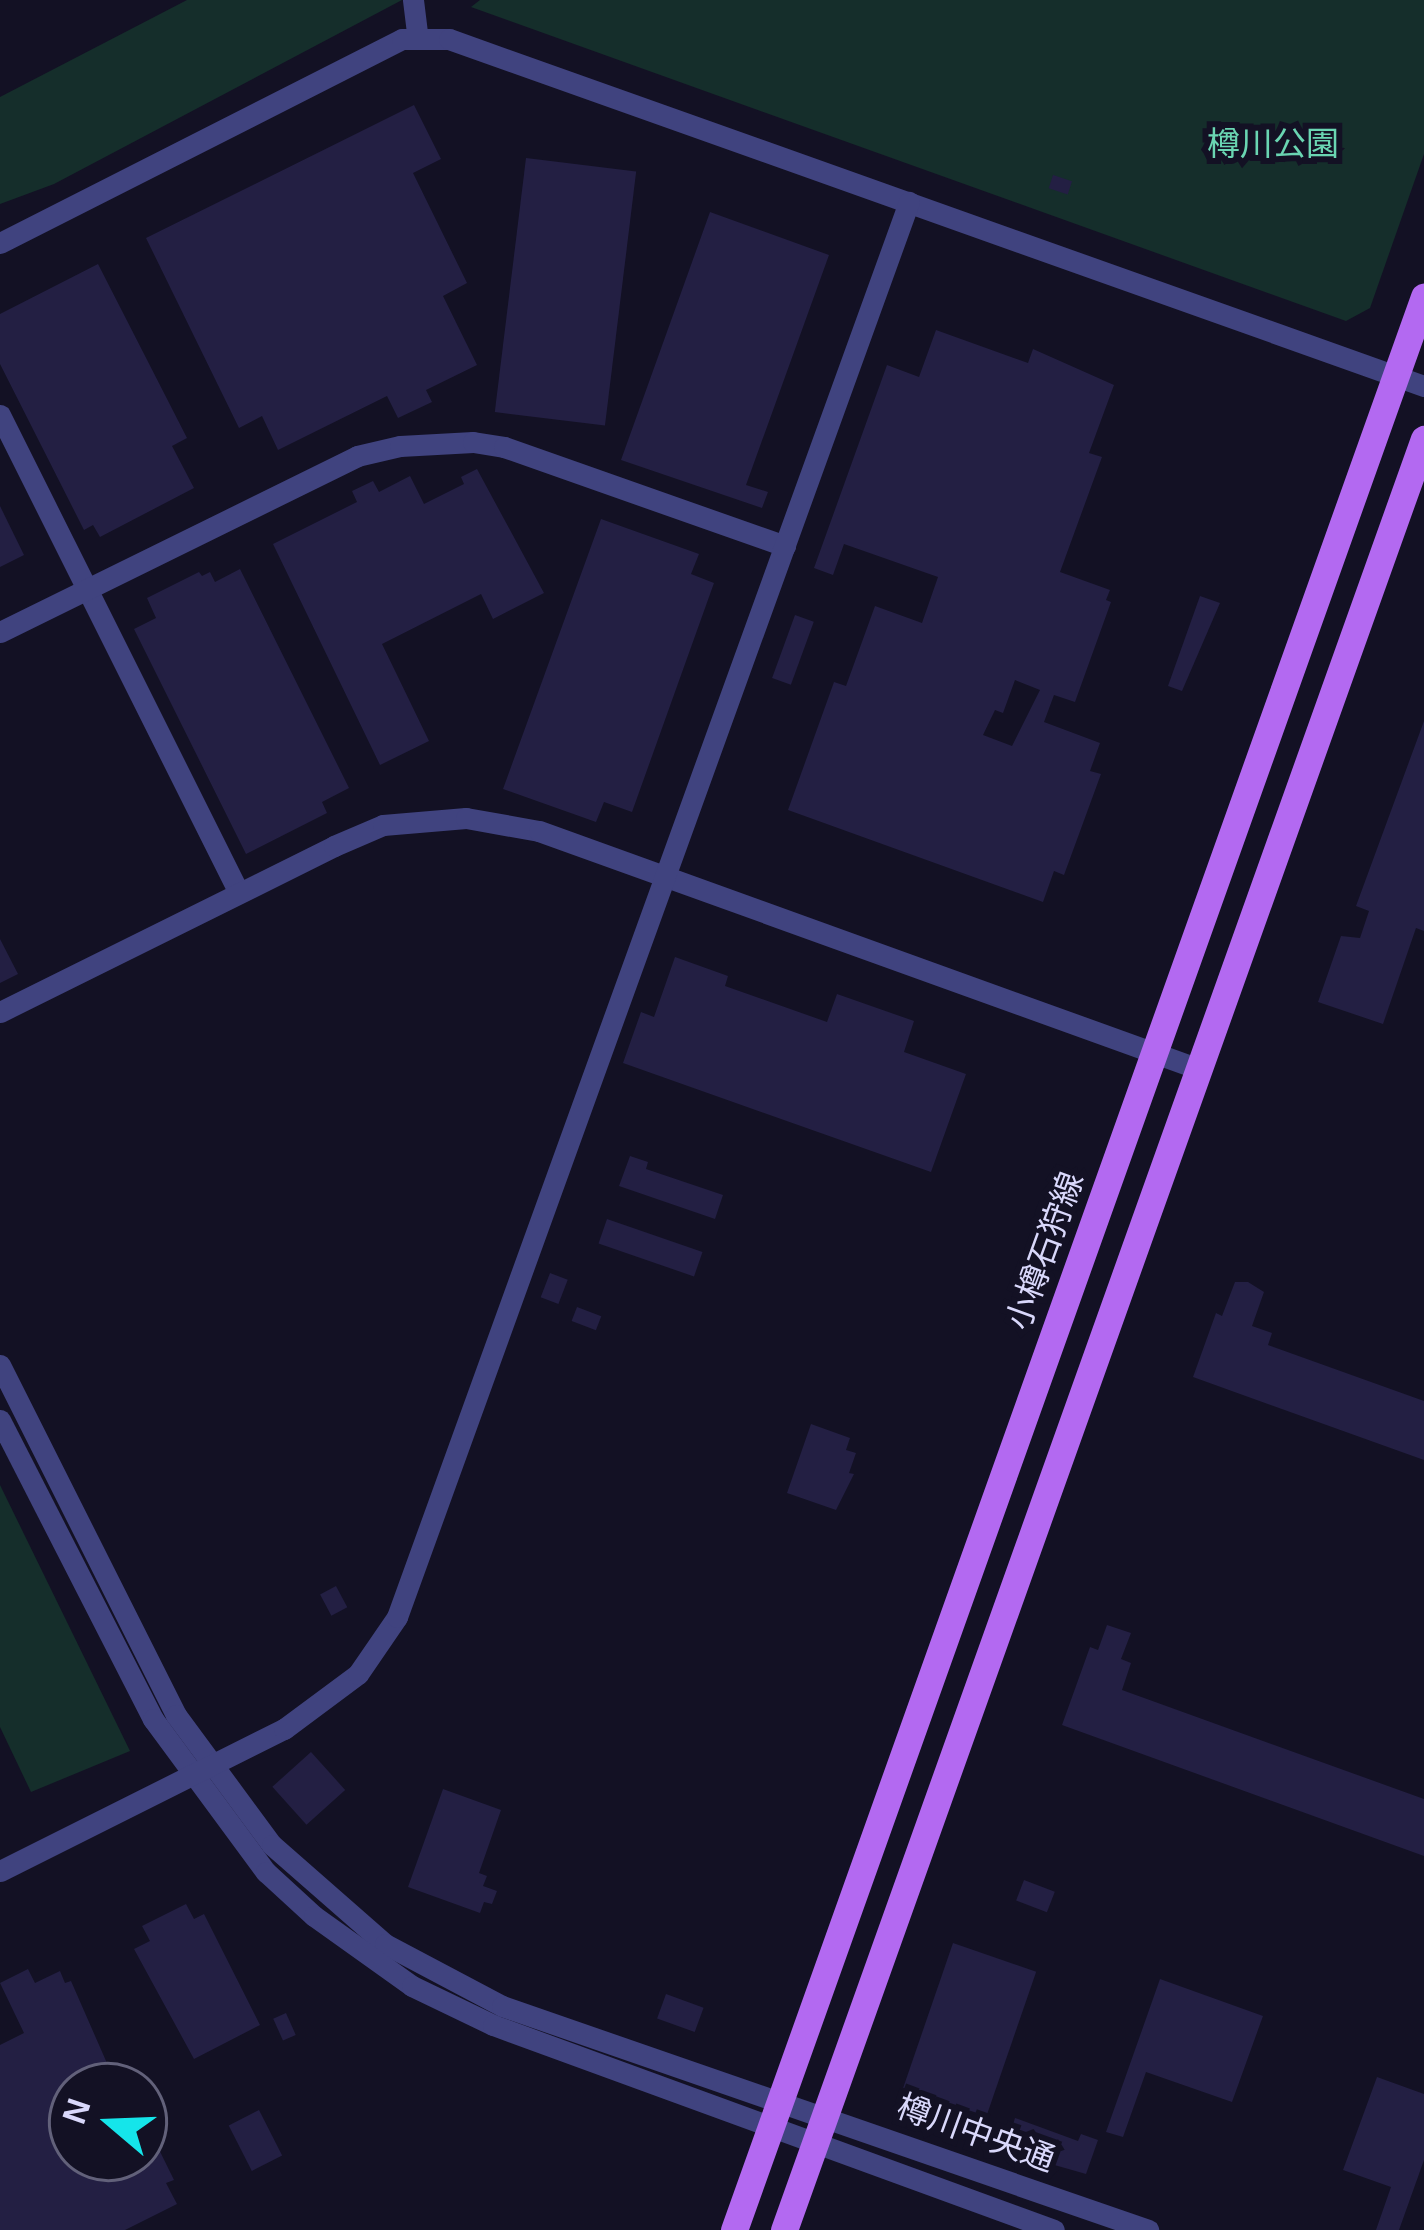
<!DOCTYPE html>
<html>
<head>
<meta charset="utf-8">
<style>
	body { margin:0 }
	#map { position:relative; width:1424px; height:2230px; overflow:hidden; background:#131124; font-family:Arial,"Noto Sans JP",sans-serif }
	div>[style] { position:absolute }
	.green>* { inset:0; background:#152e2b }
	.building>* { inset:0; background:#231f43; transform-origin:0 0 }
	.minor>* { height:21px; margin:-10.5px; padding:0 10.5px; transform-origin:10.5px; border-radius:10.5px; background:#40437f }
	.major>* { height:27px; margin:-13.5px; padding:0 13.5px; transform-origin:13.5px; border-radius:13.5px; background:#b369f1 }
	span { translate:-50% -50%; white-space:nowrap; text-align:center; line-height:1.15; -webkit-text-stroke:12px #131124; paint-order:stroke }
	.park-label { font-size:33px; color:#6ad5b2 }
	.street-label { font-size:33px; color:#d9d8fb }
	.north { position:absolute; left:48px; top:2062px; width:120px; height:120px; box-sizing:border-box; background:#131124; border:3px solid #62617a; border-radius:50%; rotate:289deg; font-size:33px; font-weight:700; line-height:48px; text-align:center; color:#d9d8fb }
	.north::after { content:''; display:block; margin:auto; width:42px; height:54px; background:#15e5ea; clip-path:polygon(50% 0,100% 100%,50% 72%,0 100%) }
</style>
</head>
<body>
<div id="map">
	<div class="green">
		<div style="clip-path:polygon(187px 0,402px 0,54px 184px,0 204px,0 97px)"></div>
		<div style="clip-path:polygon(480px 0,1424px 0,1424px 154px,1370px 308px,1346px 321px,471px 7px)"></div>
		<div style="clip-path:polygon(0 1485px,130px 1751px,31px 1792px,0 1727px)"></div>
	</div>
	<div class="building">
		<div style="clip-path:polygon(414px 105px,441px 159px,413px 173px,467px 283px,443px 296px,477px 365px,426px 390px,432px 402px,398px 418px,387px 396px,278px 450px,262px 416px,239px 428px,146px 238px)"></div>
		<div style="left:526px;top:158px;width:111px;height:256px;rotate:7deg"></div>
		<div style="left:1053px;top:175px;width:20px;height:14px;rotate:18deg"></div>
		<div style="clip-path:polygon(710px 212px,829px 255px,746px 485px,768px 492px,762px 508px,621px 460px)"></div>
		<div style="clip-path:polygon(98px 264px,187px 438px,172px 446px,194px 488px,100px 537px,93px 525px,84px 530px,0 364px,0 314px)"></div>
		<div style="clip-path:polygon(evenodd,936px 330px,1028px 363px,1033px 349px,1114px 385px,1089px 453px,1102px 457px,1060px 572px,1110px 590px,1106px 600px,1111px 602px,1075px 702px,1054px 695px,1044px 722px,1100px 743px,1090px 771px,1101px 774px,1064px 875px,1054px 871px,1043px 902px,788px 810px,834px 682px,846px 686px,875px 606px,922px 623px,938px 577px,844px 544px,833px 575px,814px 568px,887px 365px,919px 377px,936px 330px,1015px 680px,1040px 690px,1012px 746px,983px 735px,995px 710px,1003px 713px,1015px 680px)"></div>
		<div style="clip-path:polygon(477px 469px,544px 593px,493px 619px,481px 594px,382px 644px,429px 741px,380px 765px,273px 544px,357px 502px,352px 491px,373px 481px,379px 492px,410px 476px,424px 504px,464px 484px,461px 477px)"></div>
		<div style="clip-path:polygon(0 506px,24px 555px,0 567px)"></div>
		<div style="clip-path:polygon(601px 519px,699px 554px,691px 574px,714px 583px,632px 812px,604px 802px,596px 822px,503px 789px)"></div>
		<div style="clip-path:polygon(240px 569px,349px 788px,322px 802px,327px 813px,246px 854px,134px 629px,156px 618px,147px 598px,199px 572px,202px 576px,210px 572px,215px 582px)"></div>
		<div style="clip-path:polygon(1200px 596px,1220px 603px,1182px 691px,1168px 686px)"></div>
		<div style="left:795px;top:615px;width:20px;height:67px;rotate:20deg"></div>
		<div style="clip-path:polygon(1424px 721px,1424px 931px,1416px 928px,1383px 1024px,1318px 1002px,1341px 936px,1360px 938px,1369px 911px,1356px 906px)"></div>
		<div style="clip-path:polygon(0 939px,18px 974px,0 983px)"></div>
		<div style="clip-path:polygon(675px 957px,728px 976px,725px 986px,827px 1022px,837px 994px,914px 1021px,904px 1052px,966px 1074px,931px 1172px,623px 1063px,641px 1012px,654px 1017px)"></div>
		<div style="clip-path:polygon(630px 1156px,648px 1162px,646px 1169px,723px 1195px,715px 1219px,619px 1186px)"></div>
		<div style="left:607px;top:1219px;width:101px;height:26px;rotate:19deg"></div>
		<div style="left:550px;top:1273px;width:19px;height:26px;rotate:21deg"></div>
		<div style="clip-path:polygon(1235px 1282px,1248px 1282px,1264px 1292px,1252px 1326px,1272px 1333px,1268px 1345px,1424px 1401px,1424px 1460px,1193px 1377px,1216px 1313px,1222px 1316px)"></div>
		<div style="left:577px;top:1307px;width:26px;height:15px;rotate:21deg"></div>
		<div style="clip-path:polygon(811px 1424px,850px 1438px,846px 1450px,856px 1453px,849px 1473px,854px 1474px,836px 1510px,787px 1493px)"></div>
		<div style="left:336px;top:1586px;width:24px;height:18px;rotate:62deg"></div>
		<div style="clip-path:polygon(1107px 1625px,1131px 1633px,1121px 1659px,1131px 1663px,1122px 1690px,1424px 1799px,1424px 1856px,1062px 1725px,1090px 1647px,1098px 1650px)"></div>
		<div style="left:311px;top:1752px;width:51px;height:52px;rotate:48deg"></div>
		<div style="clip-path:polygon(443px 1789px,501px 1810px,479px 1873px,487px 1876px,483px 1886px,497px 1891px,492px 1904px,484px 1902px,480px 1913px,408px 1887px)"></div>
		<div style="left:1024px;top:1880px;width:33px;height:22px;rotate:21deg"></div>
		<div style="clip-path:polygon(186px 1904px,194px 1919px,204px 1914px,260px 2025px,194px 2059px,134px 1949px,150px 1941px,142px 1926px)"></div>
		<div style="left:953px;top:1943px;width:88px;height:153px;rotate:19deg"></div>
		<div style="clip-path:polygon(28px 1969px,35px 1983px,60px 1971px,65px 1983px,71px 1981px,117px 2086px,72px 2086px,72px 2158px,144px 2158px,144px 2119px,174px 2180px,166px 2183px,177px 2204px,125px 2230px,0 2230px,0 2045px,24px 2033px,0 1983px)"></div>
		<div style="clip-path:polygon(1160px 1979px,1263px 2016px,1232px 2102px,1146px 2072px,1123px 2137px,1106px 2132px)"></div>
		<div style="left:666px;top:1994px;width:40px;height:26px;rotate:20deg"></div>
		<div style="left:286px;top:2013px;width:24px;height:14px;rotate:66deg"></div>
		<div style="clip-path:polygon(1377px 2077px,1424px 2094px,1424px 2160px,1399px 2230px,1376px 2230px,1391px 2187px,1343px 2170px)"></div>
		<div style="left:259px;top:2110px;width:51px;height:34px;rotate:63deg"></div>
		<div style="clip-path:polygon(1015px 2118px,1078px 2141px,1081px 2134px,1098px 2140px,1086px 2174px,978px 2143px,986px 2122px,1011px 2131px)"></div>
	</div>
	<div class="minor">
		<div style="left:413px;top:0;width:39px;rotate:83deg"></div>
		<div style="left:0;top:243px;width:451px;rotate:-26.9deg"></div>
		<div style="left:402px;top:39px;width:47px"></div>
		<div style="left:449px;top:39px;width:1035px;rotate:19.59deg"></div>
		<div style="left:0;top:415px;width:534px;rotate:63.43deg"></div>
		<div style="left:0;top:632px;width:398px;rotate:-26.2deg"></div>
		<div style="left:357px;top:456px;width:44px;rotate:-13.1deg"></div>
		<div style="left:400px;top:446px;width:73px;rotate:-3.1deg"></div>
		<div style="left:473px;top:442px;width:31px;rotate:9deg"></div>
		<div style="left:504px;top:447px;width:298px;rotate:19.4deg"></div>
		<div style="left:0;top:1012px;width:373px;rotate:-26.4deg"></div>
		<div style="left:334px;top:846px;width:53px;rotate:-23.2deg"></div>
		<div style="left:383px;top:825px;width:83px;rotate:-4.8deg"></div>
		<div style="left:466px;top:818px;width:74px;rotate:10.1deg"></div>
		<div style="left:539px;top:831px;width:702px;rotate:19.83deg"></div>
		<div style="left:0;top:1365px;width:392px;rotate:63.3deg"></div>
		<div style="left:176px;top:1715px;width:162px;rotate:53.6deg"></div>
		<div style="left:272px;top:1845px;width:150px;rotate:41.2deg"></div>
		<div style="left:385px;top:1944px;width:132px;rotate:27.9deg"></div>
		<div style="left:502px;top:2006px;width:684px;rotate:19.12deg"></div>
		<div style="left:0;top:1420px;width:336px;rotate:62.9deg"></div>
		<div style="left:153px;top:1719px;width:190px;rotate:53.6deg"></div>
		<div style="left:266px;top:1872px;width:65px;rotate:42.5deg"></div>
		<div style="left:314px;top:1916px;width:120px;rotate:35.5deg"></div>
		<div style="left:412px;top:1986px;width:90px;rotate:25.7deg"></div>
		<div style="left:493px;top:2025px;width:597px;rotate:20.07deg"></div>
		<div style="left:0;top:1871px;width:318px;rotate:-26.6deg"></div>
		<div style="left:284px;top:1729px;width:92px;rotate:-36.6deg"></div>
		<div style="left:358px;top:1674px;width:69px;rotate:-55.6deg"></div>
		<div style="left:397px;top:1617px;width:1505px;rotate:-70.11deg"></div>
	</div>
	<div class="major">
		<div style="left:734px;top:2230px;width:2053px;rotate:-70.36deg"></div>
		<div style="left:784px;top:2230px;width:1902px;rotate:-70.34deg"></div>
	</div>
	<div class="park-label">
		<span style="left:1273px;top:144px">樽川公園</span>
	</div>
	<div class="street-label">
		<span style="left:1045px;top:1251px;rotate:-70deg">小樽石狩線</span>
		<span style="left:976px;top:2133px;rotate:20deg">樽川中央通</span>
	</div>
	<div class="north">N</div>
</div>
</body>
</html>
